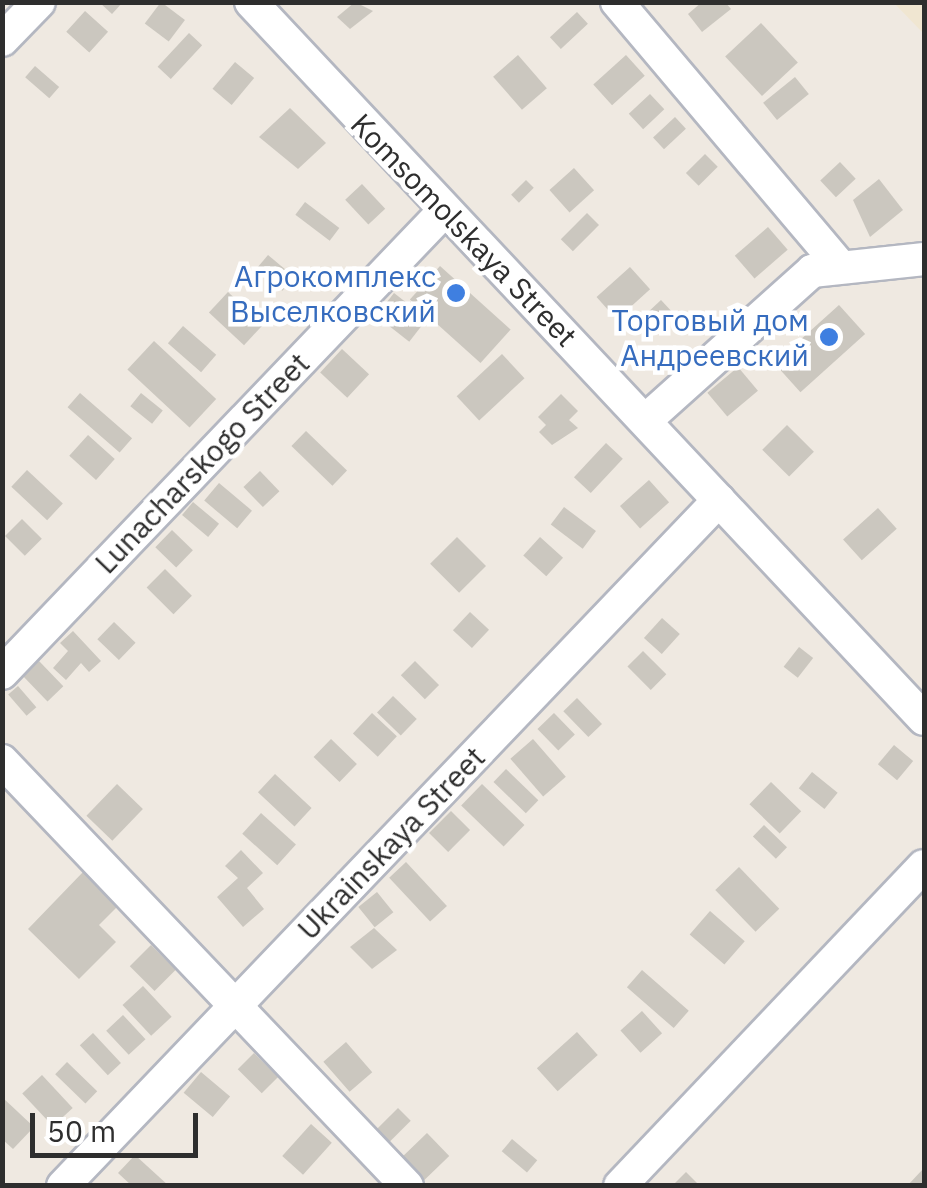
<!DOCTYPE html>
<html>
<head>
<meta charset="utf-8">
<style>
	body { margin:0 }
	#map { position:relative; width:927px; height:1188px; overflow:hidden; background:#efe9e1; font-family:"IBM Plex Sans",sans-serif }
	div>[style] { position:absolute }
	.education>* { inset:0; background:#f0e6d1 }
	.building>* { inset:0; background:#cbc7bf; transform-origin:0 0 }
	.roads { filter:drop-shadow(2px 0 #b4b7c1) drop-shadow(-2px 0 #b4b7c1) drop-shadow(0 2px #b4b7c1) drop-shadow(0 -2px #b4b7c1) }
	.minor>* { height:32px; margin:-16px; padding:0 16px; transform-origin:16px; border-radius:16px; background:#fff }
	.dots>* { width:28px; height:28px; translate:-50% -50%; box-sizing:border-box; border:5px solid #fff; border-radius:50% }
	span { translate:-50% -50%; white-space:nowrap; text-align:center; line-height:1.15; -webkit-text-stroke:9px #fff; paint-order:stroke }
	.street-label { font-size:30px; color:#2e2e2e }
	.shop-label { font-size:30px; color:#366cbe }
	.right { translate:-100% -50%; text-align:right }
	.frame { position:absolute; inset:0; border:5px solid #2e2e2e; pointer-events:none }
	.scale { position:absolute; left:30px; top:1113px; width:168px; height:45px; box-sizing:border-box; border:5px solid #2e2e2e; border-top:0; padding-left:12px; font-size:30px; line-height:35px; white-space:nowrap; color:#2e2e2e; -webkit-text-stroke:8px #fff; paint-order:stroke }
</style>
</head>
<body>
<div id="map">
	<div class="education">
		<div style="clip-path:polygon(894px 3px,924px 3px,924px 34px)"></div>
	</div>
	<div class="building">
		<div style="clip-path:polygon(99px 2px,123px 2px,112px 14px)"></div>
		<div style="left:161px;top:2px;width:30px;height:27px;rotate:37deg"></div>
		<div style="clip-path:polygon(355px 2px,373px 11px,350px 29px,337px 17px)"></div>
		<div style="clip-path:polygon(702px 2px,725px 2px,731px 9px,702px 32px,688px 14px)"></div>
		<div style="left:85px;top:11px;width:31px;height:28px;rotate:42deg"></div>
		<div style="left:577px;top:12px;width:16px;height:37px;rotate:47deg"></div>
		<div style="left:761px;top:23px;width:54px;height:49px;rotate:47deg"></div>
		<div style="left:189px;top:33px;width:18px;height:46px;rotate:43deg"></div>
		<div style="left:518px;top:55px;width:44px;height:33px;rotate:49deg"></div>
		<div style="left:626px;top:55px;width:28px;height:44px;rotate:48deg"></div>
		<div style="left:235px;top:62px;width:25px;height:35px;rotate:40deg"></div>
		<div style="left:35px;top:66px;width:32px;height:15px;rotate:41deg"></div>
		<div style="left:795px;top:77px;width:22px;height:41px;rotate:51deg"></div>
		<div style="left:650px;top:94px;width:21px;height:29px;rotate:47deg"></div>
		<div style="clip-path:polygon(290px 108px,326px 143px,298px 169px,259px 137px)"></div>
		<div style="left:675px;top:117px;width:16px;height:30px;rotate:47deg"></div>
		<div style="left:705px;top:154px;width:18px;height:27px;rotate:45deg"></div>
		<div style="left:840px;top:162px;width:23px;height:27px;rotate:47deg"></div>
		<div style="left:574px;top:168px;width:30px;height:33px;rotate:48deg"></div>
		<div style="clip-path:polygon(879px 179px,903px 210px,870px 237px,853px 200px)"></div>
		<div style="left:526px;top:180px;width:11px;height:21px;rotate:45deg"></div>
		<div style="left:362px;top:184px;width:34px;height:23px;rotate:47deg"></div>
		<div style="left:305px;top:202px;width:43px;height:16px;rotate:37deg"></div>
		<div style="left:587px;top:213px;width:17px;height:37px;rotate:45deg"></div>
		<div style="left:768px;top:227px;width:30px;height:44px;rotate:49deg"></div>
		<div style="left:268px;top:255px;width:34px;height:18px;rotate:40deg"></div>
		<div style="left:440px;top:266px;width:95px;height:45px;rotate:42deg"></div>
		<div style="left:630px;top:267px;width:30px;height:45px;rotate:48deg"></div>
		<div style="left:228px;top:292px;width:48px;height:28px;rotate:43deg"></div>
		<div style="left:394px;top:293px;width:42px;height:29px;rotate:38deg"></div>
		<div style="left:661px;top:300px;width:16px;height:37px;rotate:47deg"></div>
		<div style="left:839px;top:305px;width:39px;height:87px;rotate:48deg"></div>
		<div style="left:183px;top:326px;width:44px;height:23px;rotate:41deg"></div>
		<div style="left:154px;top:341px;width:85px;height:39px;rotate:43deg"></div>
		<div style="left:342px;top:349px;width:37px;height:32px;rotate:43deg"></div>
		<div style="left:502px;top:354px;width:33px;height:62px;rotate:47deg"></div>
		<div style="left:738px;top:367px;width:31px;height:40px;rotate:50deg"></div>
		<div style="left:80px;top:393px;width:69px;height:19px;rotate:41deg"></div>
		<div style="left:141px;top:393px;width:28px;height:17px;rotate:39deg"></div>
		<div style="clip-path:polygon(561px 394px,578px 411px,569px 420px,578px 428px,552px 445px,539px 432px,546px 425px,538px 417px)"></div>
		<div style="left:787px;top:425px;width:38px;height:35px;rotate:45deg"></div>
		<div style="left:306px;top:431px;width:57px;height:21px;rotate:44deg"></div>
		<div style="left:88px;top:435px;width:36px;height:28px;rotate:42deg"></div>
		<div style="left:606px;top:443px;width:23px;height:47px;rotate:43deg"></div>
		<div style="left:27px;top:470px;width:49px;height:23px;rotate:43deg"></div>
		<div style="left:260px;top:471px;width:28px;height:23px;rotate:46deg"></div>
		<div style="left:649px;top:480px;width:30px;height:39px;rotate:48deg"></div>
		<div style="left:219px;top:483px;width:43px;height:23px;rotate:40deg"></div>
		<div style="left:193px;top:502px;width:34px;height:17px;rotate:40deg"></div>
		<div style="left:564px;top:507px;width:40px;height:22px;rotate:37deg"></div>
		<div style="left:878px;top:508px;width:28px;height:47px;rotate:48deg"></div>
		<div style="left:22px;top:519px;width:28px;height:24px;rotate:45deg"></div>
		<div style="left:172px;top:530px;width:29px;height:24px;rotate:44deg"></div>
		<div style="left:457px;top:537px;width:41px;height:38px;rotate:45deg"></div>
		<div style="left:540px;top:537px;width:31px;height:25px;rotate:42deg"></div>
		<div style="left:165px;top:569px;width:38px;height:26px;rotate:45deg"></div>
		<div style="left:470px;top:612px;width:26px;height:25px;rotate:43deg"></div>
		<div style="left:662px;top:618px;width:24px;height:27px;rotate:42deg"></div>
		<div style="left:114px;top:622px;width:30px;height:24px;rotate:44deg"></div>
		<div style="clip-path:polygon(73px 631px,101px 661px,89px 672px,81px 663px,66px 680px,53px 668px,68px 651px,60px 643px)"></div>
		<div style="left:799px;top:647px;width:18px;height:25px;rotate:38deg"></div>
		<div style="left:643px;top:651px;width:33px;height:22px;rotate:45deg"></div>
		<div style="left:39px;top:661px;width:35px;height:22px;rotate:46deg"></div>
		<div style="left:415px;top:661px;width:34px;height:20px;rotate:45deg"></div>
		<div style="left:18px;top:686px;width:28px;height:13px;rotate:49deg"></div>
		<div style="left:393px;top:696px;width:33px;height:23px;rotate:44deg"></div>
		<div style="left:577px;top:698px;width:36px;height:19px;rotate:46deg"></div>
		<div style="left:372px;top:713px;width:34px;height:28px;rotate:43deg"></div>
		<div style="left:554px;top:713px;width:30px;height:23px;rotate:46deg"></div>
		<div style="left:331px;top:739px;width:36px;height:25px;rotate:44deg"></div>
		<div style="left:533px;top:739px;width:50px;height:30px;rotate:49deg"></div>
		<div style="left:894px;top:745px;width:25px;height:25px;rotate:40deg"></div>
		<div style="left:506px;top:769px;width:45px;height:18px;rotate:44deg"></div>
		<div style="left:812px;top:772px;width:33px;height:21px;rotate:39deg"></div>
		<div style="left:275px;top:774px;width:50px;height:25px;rotate:43deg"></div>
		<div style="left:771px;top:782px;width:42px;height:31px;rotate:44deg"></div>
		<div style="left:117px;top:784px;width:36px;height:44px;rotate:44deg"></div>
		<div style="left:482px;top:784px;width:59px;height:30px;rotate:44deg"></div>
		<div style="left:451px;top:811px;width:27px;height:31px;rotate:45deg"></div>
		<div style="left:261px;top:813px;width:47px;height:28px;rotate:42deg"></div>
		<div style="left:764px;top:825px;width:32px;height:16px;rotate:44deg"></div>
		<div style="clip-path:polygon(241px 850px,263px 873px,247px 888px,264px 909px,243px 927px,217px 897px,238px 878px,225px 866px)"></div>
		<div style="left:406px;top:862px;width:60px;height:23px;rotate:47deg"></div>
		<div style="left:739px;top:867px;width:58px;height:33px;rotate:46deg"></div>
		<div style="clip-path:polygon(83px 872px,118px 906px,99px 925px,116px 942px,79px 979px,28px 929px)"></div>
		<div style="left:377px;top:892px;width:26px;height:24px;rotate:51deg"></div>
		<div style="left:710px;top:911px;width:46px;height:31px;rotate:41deg"></div>
		<div style="clip-path:polygon(374px 928px,397px 950px,372px 969px,350px 947px)"></div>
		<div style="left:151px;top:945px;width:35px;height:30px;rotate:45deg"></div>
		<div style="left:642px;top:970px;width:62px;height:23px;rotate:41deg"></div>
		<div style="left:143px;top:986px;width:42px;height:28px;rotate:47deg"></div>
		<div style="left:642px;top:1011px;width:30px;height:29px;rotate:48deg"></div>
		<div style="left:123px;top:1015px;width:33px;height:23px;rotate:47deg"></div>
		<div style="left:577px;top:1032px;width:31px;height:54px;rotate:48deg"></div>
		<div style="left:93px;top:1033px;width:41px;height:18px;rotate:47deg"></div>
		<div style="left:346px;top:1042px;width:40px;height:30px;rotate:49deg"></div>
		<div style="left:254px;top:1053px;width:34px;height:23px;rotate:45deg"></div>
		<div style="left:67px;top:1062px;width:42px;height:17px;rotate:44deg"></div>
		<div style="left:201px;top:1072px;width:38px;height:27px;rotate:40deg"></div>
		<div style="left:42px;top:1075px;width:45px;height:27px;rotate:47deg"></div>
		<div style="clip-path:polygon(2px 1097px,34px 1127px,13px 1149px,2px 1139px)"></div>
		<div style="left:398px;top:1108px;width:18px;height:33px;rotate:45deg"></div>
		<div style="left:311px;top:1124px;width:28px;height:43px;rotate:42deg"></div>
		<div style="left:427px;top:1133px;width:32px;height:36px;rotate:46deg"></div>
		<div style="left:512px;top:1139px;width:33px;height:16px;rotate:40deg"></div>
		<div style="clip-path:polygon(135px 1155px,169px 1186px,132px 1186px,118px 1173px)"></div>
		<div style="clip-path:polygon(924px 1168px,924px 1186px,907px 1186px)"></div>
		<div style="clip-path:polygon(686px 1172px,700px 1186px,672px 1186px)"></div>
	</div>
	<div class="roads">
		<div class="minor">
			<div style="left:251px;top:2px;width:983px;rotate:46.81deg"></div>
			<div style="left:617px;top:2px;width:347px;rotate:49.8deg"></div>
			<div style="left:2px;top:40px;width:53px;rotate:-45.8deg"></div>
			<div style="left:646px;top:420px;width:223px;rotate:-41.9deg"></div>
			<div style="left:812px;top:271px;width:113px;rotate:-6.1deg"></div>
			<div style="left:2px;top:673px;width:639px;rotate:-46.27deg"></div>
			<div style="left:2px;top:761px;width:587px;rotate:46.38deg"></div>
			<div style="left:63px;top:1186px;width:949px;rotate:-46.28deg"></div>
			<div style="left:620px;top:1186px;width:441px;rotate:-46.5deg"></div>
		</div>
	</div>
	<div class="dots">
		<div style="left:456px;top:293px;background:#3f7fe0"></div>
		<div style="left:829px;top:337px;background:#3f7fe0"></div>
	</div>
	<div class="street-label">
		<span style="left:464px;top:230px;rotate:46deg">Komsomolskaya Street</span>
		<span style="left:202px;top:463px;rotate:-46deg">Lunacharskogo Street</span>
		<span style="left:391px;top:843px;rotate:-46deg">Ukrainskaya Street</span>
	</div>
	<div class="shop-label">
		<span class="right" style="left:436px;top:293px">Агрокомплекс<br>Выселковский</span>
		<span class="right" style="left:809px;top:337px">Торговый дом<br>Андреевский</span>
	</div>
	<div class="frame"></div>
	<div class="scale">50 m</div>
</div>
</body>
</html>
